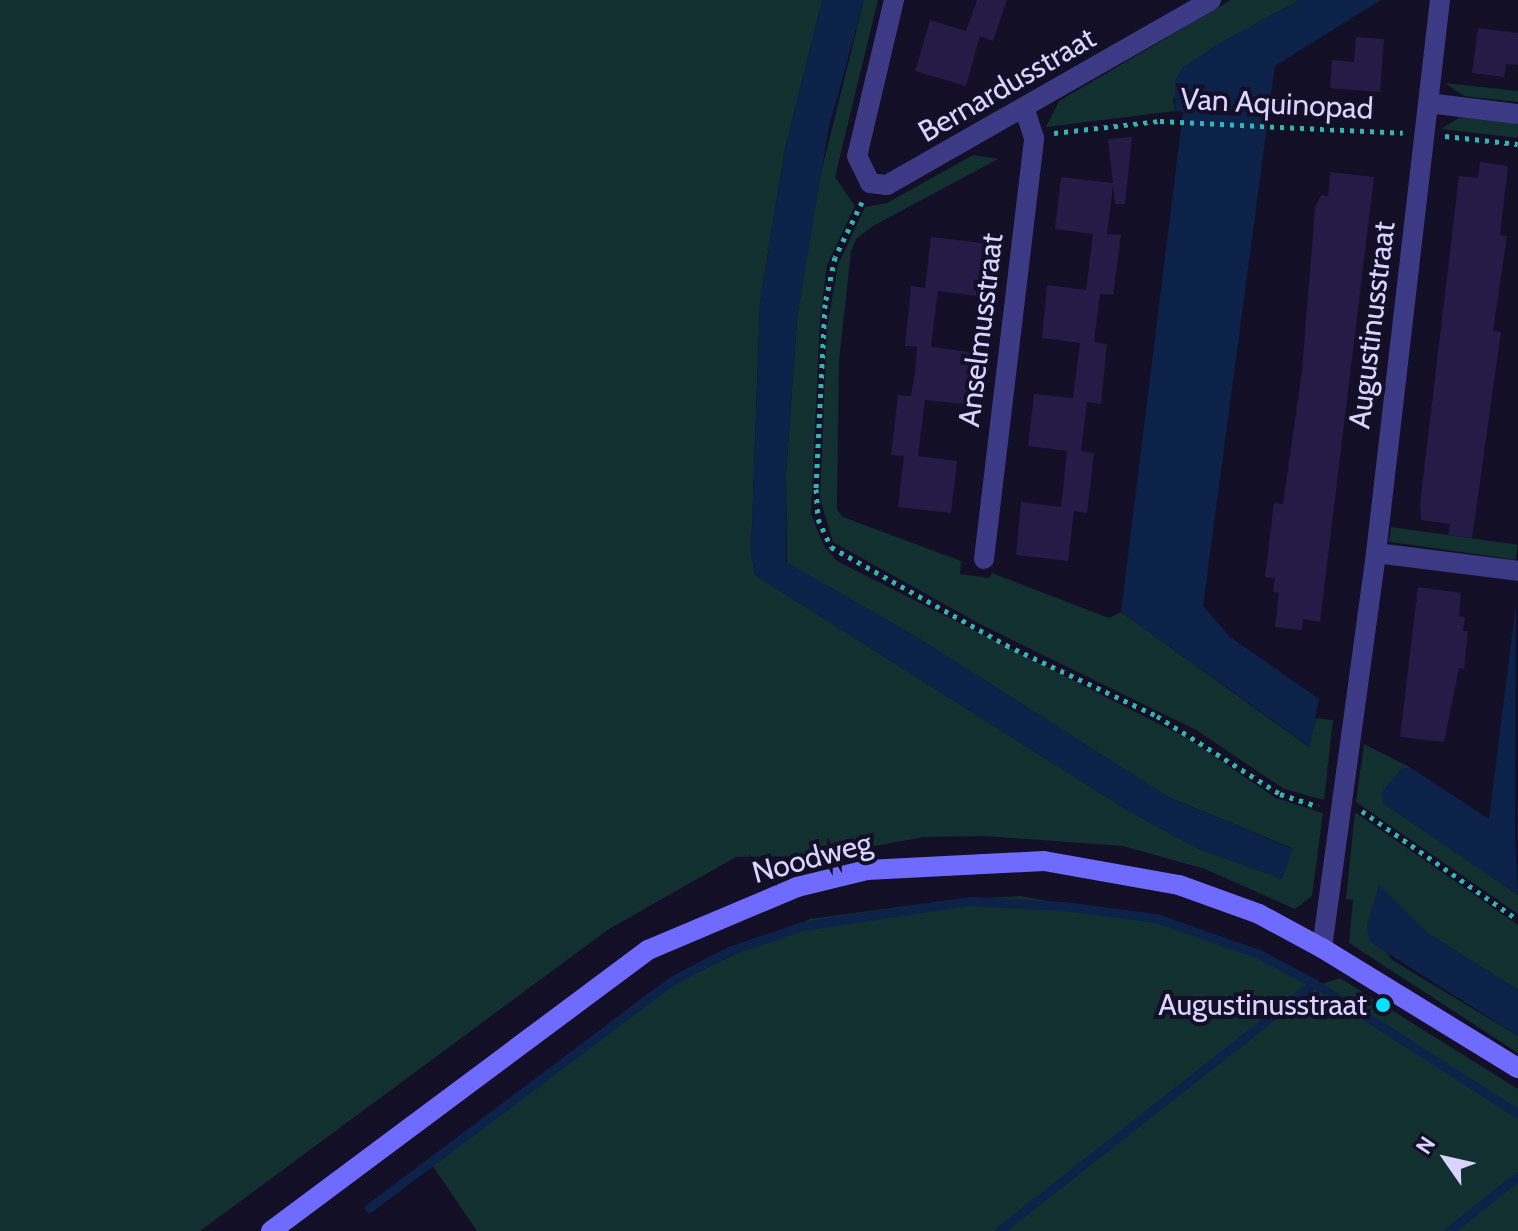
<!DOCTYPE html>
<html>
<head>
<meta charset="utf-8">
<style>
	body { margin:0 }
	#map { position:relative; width:1518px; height:1231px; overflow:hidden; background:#130f26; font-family:Cabin,sans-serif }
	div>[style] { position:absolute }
	.green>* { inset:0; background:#12302f; transform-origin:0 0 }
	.water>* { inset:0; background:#0c2248 }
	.stream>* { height:9px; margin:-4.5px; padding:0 4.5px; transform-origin:4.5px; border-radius:4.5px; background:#0c2248 }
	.building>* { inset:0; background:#241b47 }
	.path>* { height:5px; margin-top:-2.5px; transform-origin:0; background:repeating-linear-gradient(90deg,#2fb8b0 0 4px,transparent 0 10px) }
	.minor>* { height:20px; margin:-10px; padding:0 10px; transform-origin:10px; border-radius:10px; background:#3d3a85 }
	.secondary>* { height:20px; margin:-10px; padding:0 10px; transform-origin:10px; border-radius:10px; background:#6f6bff }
	.dots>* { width:22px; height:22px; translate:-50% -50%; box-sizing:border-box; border:4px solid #130f26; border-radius:50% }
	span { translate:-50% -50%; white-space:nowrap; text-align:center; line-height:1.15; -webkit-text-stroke:8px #130f26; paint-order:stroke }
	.street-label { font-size:30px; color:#d9d4ff }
	.poi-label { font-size:30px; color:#d9d4ff }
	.right { translate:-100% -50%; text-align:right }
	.north { position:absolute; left:1406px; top:1119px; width:80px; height:80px; -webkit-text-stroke:6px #130f26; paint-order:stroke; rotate:304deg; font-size:22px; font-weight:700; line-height:32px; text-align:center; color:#d9d4ff }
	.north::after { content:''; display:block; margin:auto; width:28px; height:36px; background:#d9d4ff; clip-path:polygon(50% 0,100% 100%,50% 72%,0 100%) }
</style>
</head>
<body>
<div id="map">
	<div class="green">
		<div style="clip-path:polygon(0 0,822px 0,785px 148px,760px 303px,751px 552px,755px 575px,1127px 810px,1197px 848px,1282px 879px,1292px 848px,1168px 797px,915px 636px,787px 563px,786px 472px,797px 318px,816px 193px,864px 0,878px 0,835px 177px,855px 206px,827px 265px,820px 320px,811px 514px,824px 546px,837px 561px,1187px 738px,1276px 798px,1323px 813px,1312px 896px,1295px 909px,1205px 869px,1123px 846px,984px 836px,924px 837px,819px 856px,736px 857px,609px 929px,200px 1231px,0 1231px)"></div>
		<div style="clip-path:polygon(1231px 0,1299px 0,1210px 49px,1173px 99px,1175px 111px,1046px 127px,1059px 101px)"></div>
		<div style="clip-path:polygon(1445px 83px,1518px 91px,1518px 102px,1464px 96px)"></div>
		<div style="clip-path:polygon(1460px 117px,1518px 123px,1518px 138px,1441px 129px)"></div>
		<div style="clip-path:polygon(973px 155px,998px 159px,873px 226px,856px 239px,851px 251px,839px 361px,837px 510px,843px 517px,961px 561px,960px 574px,989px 578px,992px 573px,1109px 618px,1121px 612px,1309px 747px,1316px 718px,1333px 720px,1324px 800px,1284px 789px,1196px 730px,980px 624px,833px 542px,820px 499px,827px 327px,838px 265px,865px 207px,887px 203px)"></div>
		<div style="left:1391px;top:527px;width:128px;height:15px;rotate:8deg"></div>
		<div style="clip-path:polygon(1364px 744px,1411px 768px,1401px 769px,1383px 803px,1518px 895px,1518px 914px,1356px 802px)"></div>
		<div style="clip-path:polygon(1355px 812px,1518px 925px,1518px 990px,1426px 932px,1379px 885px,1367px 927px,1392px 960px,1518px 1036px,1518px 1053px,1349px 943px,1353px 900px,1346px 899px)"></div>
		<div style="clip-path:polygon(1021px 896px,1174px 925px,1269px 955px,1316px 986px,1340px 978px,1518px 1089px,1518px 1231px,477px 1231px,430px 1162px,642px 998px,810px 919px,950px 900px)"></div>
	</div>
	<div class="water">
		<div style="clip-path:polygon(822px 0,864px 0,829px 127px,797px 318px,786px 472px,786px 562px,915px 636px,1168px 797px,1293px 849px,1282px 879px,1197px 848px,1127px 810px,755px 575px,751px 552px,760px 303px,785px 148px)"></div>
		<div style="clip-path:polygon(1299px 0,1381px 0,1275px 66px,1203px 606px,1230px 637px,1319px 699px,1310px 747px,1121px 612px,1183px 112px,1175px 111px,1175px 81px,1182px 68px,1210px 49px)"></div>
		<div style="clip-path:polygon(1516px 604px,1515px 838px,1518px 895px,1383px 803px,1382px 792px,1401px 769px,1411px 768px,1489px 819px)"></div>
		<div style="clip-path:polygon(1379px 885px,1426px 932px,1518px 990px,1518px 1036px,1370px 942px,1367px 927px)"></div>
	</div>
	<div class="stream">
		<div style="left:1314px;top:983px;width:242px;rotate:32.7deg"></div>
		<div style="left:369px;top:1208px;width:380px;rotate:-36.9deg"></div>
		<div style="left:673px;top:980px;width:63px;rotate:-27.4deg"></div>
		<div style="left:729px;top:951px;width:78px;rotate:-18.7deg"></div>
		<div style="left:803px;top:926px;width:168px;rotate:-8.6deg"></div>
		<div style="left:969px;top:901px;width:95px;rotate:3deg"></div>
		<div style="left:1064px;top:906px;width:93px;rotate:7.4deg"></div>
		<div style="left:1156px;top:918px;width:109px;rotate:19.3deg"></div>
		<div style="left:1259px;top:954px;width:62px;rotate:27.8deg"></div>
		<div style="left:1314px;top:983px;width:401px;rotate:141.8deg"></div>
		<div style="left:1449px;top:1231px;width:88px;rotate:-38.6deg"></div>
	</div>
	<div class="building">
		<div style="clip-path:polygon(977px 0,1007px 0,993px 41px,980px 36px,966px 86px,915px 71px,930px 20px,966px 31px)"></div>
		<div style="clip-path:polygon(1478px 28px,1518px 33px,1518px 65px,1506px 64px,1504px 77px,1472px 73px)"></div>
		<div style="clip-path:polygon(1356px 37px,1384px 39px,1380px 92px,1330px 88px,1332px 60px,1354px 62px)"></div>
		<div style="clip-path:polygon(1132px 137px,1125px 204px,1115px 204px,1113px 185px,1110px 209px,1107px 234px,1121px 235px,1113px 295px,1100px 294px,1094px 342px,1107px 344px,1101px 404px,1087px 402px,1084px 427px,1081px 451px,1094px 453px,1087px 513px,1074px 511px,1068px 561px,1016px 555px,1021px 502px,1061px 507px,1067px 451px,1028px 446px,1034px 394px,1073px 398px,1080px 343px,1042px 338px,1047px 285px,1086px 290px,1093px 234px,1055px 229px,1061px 177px,1113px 183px,1108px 139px)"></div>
		<div style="clip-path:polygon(1480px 162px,1508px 166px,1500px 235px,1507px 236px,1493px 331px,1501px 332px,1472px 538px,1448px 535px,1450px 524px,1421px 520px,1420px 504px,1459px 176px,1478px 178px)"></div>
		<div style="clip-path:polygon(1330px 172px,1374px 177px,1320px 622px,1303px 619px,1302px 630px,1275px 627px,1279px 593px,1273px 592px,1275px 578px,1265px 577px,1274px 503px,1283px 504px,1302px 371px,1315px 208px,1321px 195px,1328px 196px)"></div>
		<div style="clip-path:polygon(931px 237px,983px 243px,977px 296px,938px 291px,931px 347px,969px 352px,968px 391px,964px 404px,925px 400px,918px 456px,957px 461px,951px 513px,898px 507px,904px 456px,891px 455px,898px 395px,911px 396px,915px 372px,917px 347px,905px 346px,911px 286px,925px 288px)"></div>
		<div style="clip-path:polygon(1418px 587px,1461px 593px,1459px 616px,1465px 617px,1463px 631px,1468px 631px,1464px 669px,1459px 668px,1444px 742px,1400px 737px)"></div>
	</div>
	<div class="path">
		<div style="left:1054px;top:133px;width:107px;rotate:-6.5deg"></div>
		<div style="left:1160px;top:121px;width:243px;rotate:2.8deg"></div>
		<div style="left:1445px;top:136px;width:73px;rotate:6.3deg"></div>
		<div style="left:862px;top:202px;width:61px;rotate:116.1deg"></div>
		<div style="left:835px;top:257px;width:48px;rotate:102deg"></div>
		<div style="left:825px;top:304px;width:185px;rotate:92.8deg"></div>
		<div style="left:816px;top:489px;width:30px;rotate:86deg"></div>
		<div style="left:818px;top:519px;width:31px;rotate:65deg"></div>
		<div style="left:831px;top:547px;width:201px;rotate:29.2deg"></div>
		<div style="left:1006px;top:645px;width:167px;rotate:25.2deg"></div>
		<div style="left:1157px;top:716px;width:146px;rotate:32.4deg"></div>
		<div style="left:1280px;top:794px;width:40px;rotate:18deg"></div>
		<div style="left:1362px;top:811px;width:190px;rotate:34.9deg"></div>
	</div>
	<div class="minor">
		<div style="left:894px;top:0;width:160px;rotate:103.3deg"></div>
		<div style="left:857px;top:156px;width:30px;rotate:64deg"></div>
		<div style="left:870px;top:183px;width:17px;rotate:7deg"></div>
		<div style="left:887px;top:185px;width:373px;rotate:-29.7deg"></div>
		<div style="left:1428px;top:103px;width:91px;rotate:7deg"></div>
		<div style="left:1376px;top:553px;width:143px;rotate:7.2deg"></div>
		<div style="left:984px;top:559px;width:424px;rotate:-83.2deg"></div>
		<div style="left:1034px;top:138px;width:29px;rotate:-108deg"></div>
		<div style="left:1322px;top:948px;width:399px;rotate:-82.2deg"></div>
		<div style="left:1376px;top:553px;width:557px;rotate:-83.4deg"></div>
	</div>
	<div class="secondary">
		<div style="left:271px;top:1231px;width:470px;rotate:-36.7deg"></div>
		<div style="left:648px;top:950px;width:162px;rotate:-22.9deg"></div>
		<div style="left:797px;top:887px;width:72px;rotate:-13.7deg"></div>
		<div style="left:867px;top:870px;width:177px;rotate:-2.9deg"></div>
		<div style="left:1044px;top:861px;width:137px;rotate:10.1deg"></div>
		<div style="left:1179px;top:885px;width:85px;rotate:19.9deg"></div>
		<div style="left:1259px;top:914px;width:72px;rotate:28.4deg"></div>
		<div style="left:1322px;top:948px;width:230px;rotate:31.5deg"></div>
	</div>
	<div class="dots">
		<div style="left:1383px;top:1005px;background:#00e5ff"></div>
	</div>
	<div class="street-label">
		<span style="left:1007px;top:85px;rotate:-30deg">Bernardusstraat</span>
		<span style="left:1277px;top:104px;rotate:3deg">Van Aquinopad</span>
		<span style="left:1372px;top:325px;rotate:-83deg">Augustinusstraat</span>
		<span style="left:981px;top:330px;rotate:-83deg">Anselmusstraat</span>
		<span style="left:812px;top:858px;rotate:-15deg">Noodweg</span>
	</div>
	<div class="poi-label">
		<span class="right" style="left:1367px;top:1005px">Augustinusstraat</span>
	</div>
	<div class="north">N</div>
</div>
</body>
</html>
